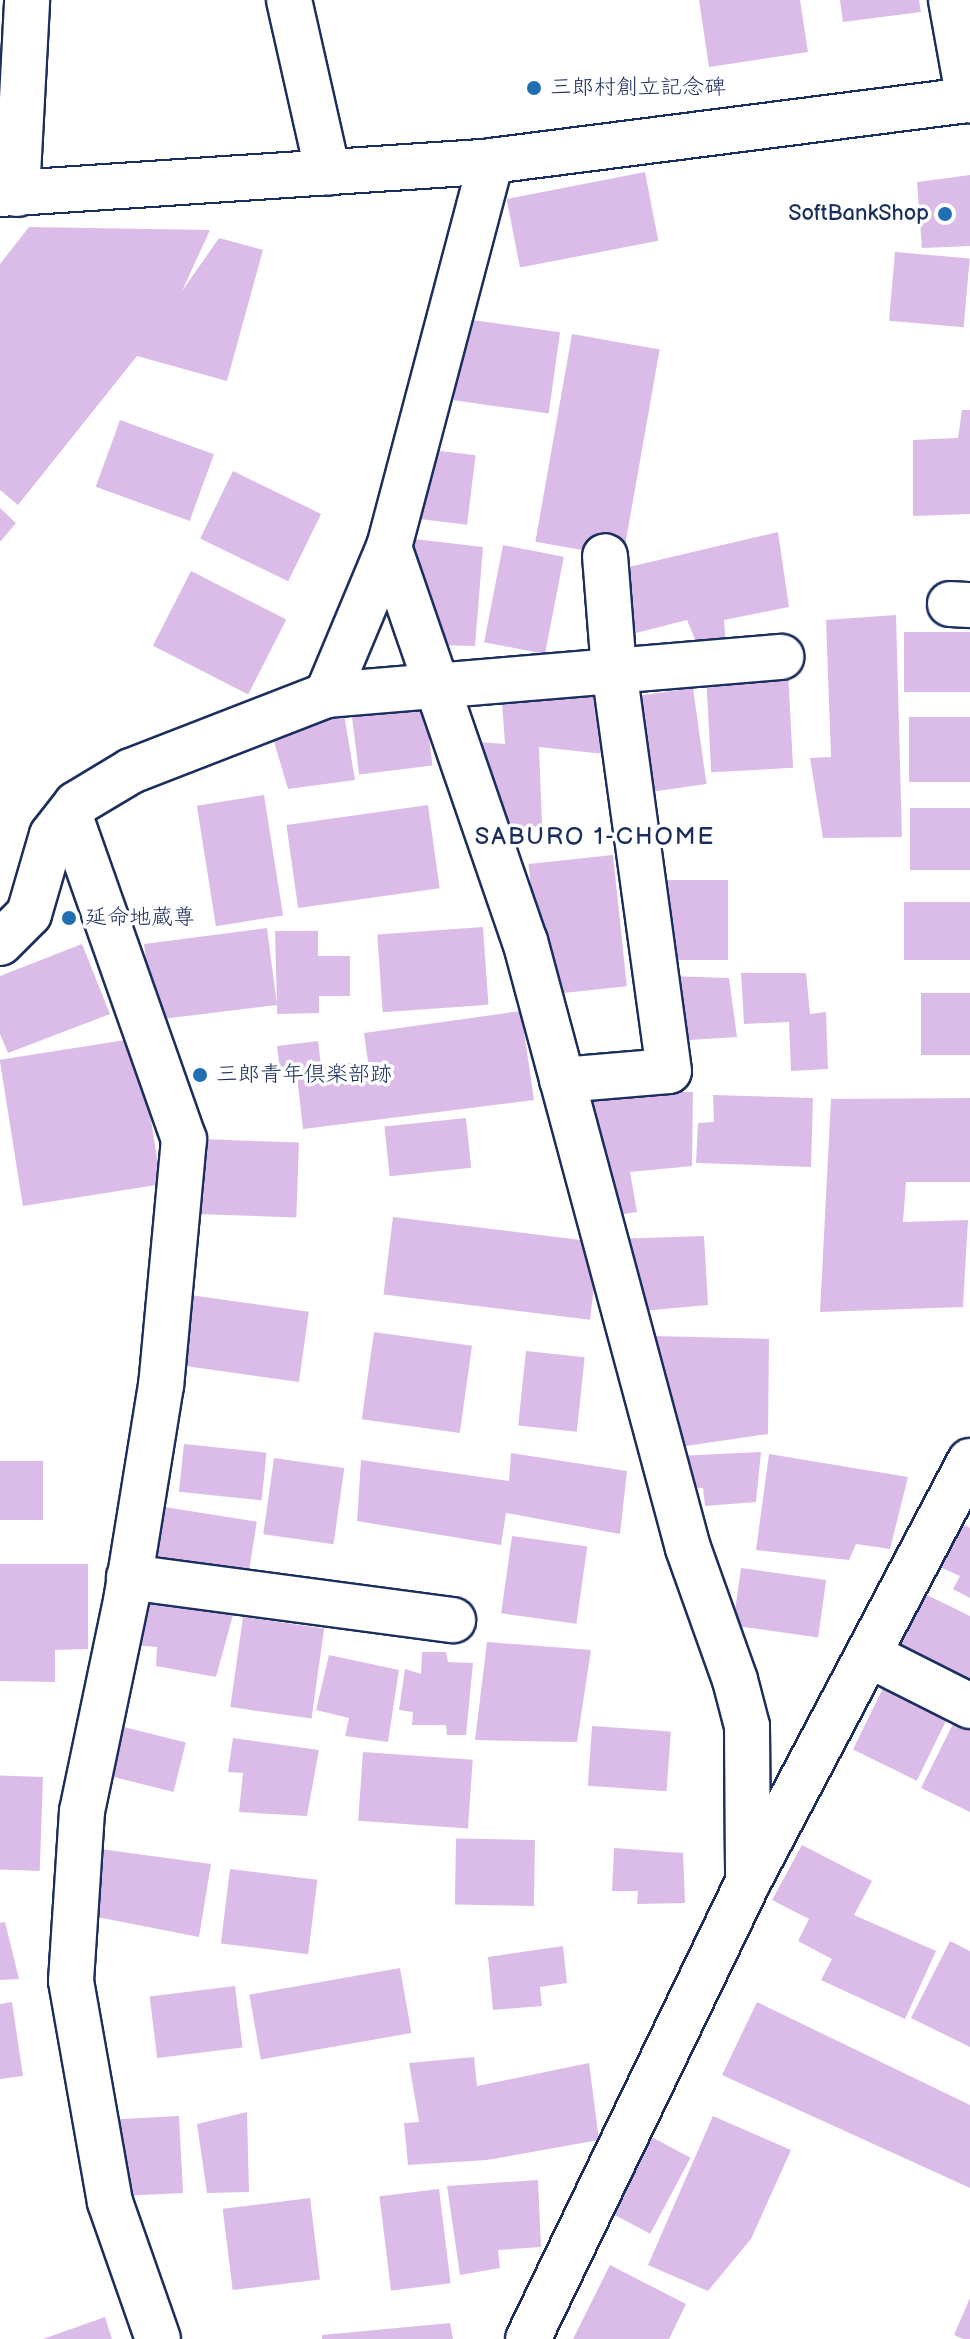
<!DOCTYPE html>
<html>
<head>
<meta charset="utf-8">
<style>
	body { margin:0 }
	#map { position:relative; width:970px; height:2339px; overflow:hidden; background:#fff; font-family:"Balsamiq Sans","Klee One",sans-serif }
	div>[style] { position:absolute }
	.building>* { inset:0; background:#dbbce9; transform-origin:0 0 }
	.roads { filter:drop-shadow(2px 0 #1b2f5e) drop-shadow(-2px 0 #1b2f5e) drop-shadow(0 2px #1b2f5e) drop-shadow(0 -2px #1b2f5e) }
	.minor>* { height:44px; margin:-22px; padding:0 22px; transform-origin:22px; border-radius:22px; background:#fff }
	.dots>* { width:22px; height:22px; translate:-50% -50%; box-sizing:border-box; border:4px solid #fff; border-radius:50% }
	span { translate:-50% -50%; white-space:nowrap; text-align:center; line-height:1.15; -webkit-text-stroke:7px #fff; paint-order:stroke }
	.poi-label { font-size:22px; color:#1b2f5e }
	.left { translate:0 -50%; text-align:left }
	.right { translate:-100% -50%; text-align:right }
	.neighbourhood-label { font-size:24px; color:#1b2f5e; letter-spacing:2px }
</style>
</head>
<body>
<div id="map">
	<div class="building">
		<div style="clip-path:polygon(699px 0,800px 0,808px 52px,709px 67px)"></div>
		<div style="clip-path:polygon(840px 0,919px 0,921px 12px,843px 22px)"></div>
		<div style="left:645px;top:172px;width:70px;height:141px;rotate:79deg"></div>
		<div style="clip-path:polygon(970px 175px,970px 246px,922px 248px,917px 182px)"></div>
		<div style="clip-path:polygon(29px 227px,210px 230px,182px 291px,219px 238px,263px 250px,227px 381px,137px 356px,18px 505px,0 490px,0 264px)"></div>
		<div style="left:895px;top:252px;width:75px;height:69px;rotate:5deg"></div>
		<div style="left:465px;top:319px;width:96px;height:82px;rotate:8deg"></div>
		<div style="left:572px;top:334px;width:89px;height:211px;rotate:10deg"></div>
		<div style="clip-path:polygon(962px 410px,970px 410px,970px 514px,913px 516px,913px 440px,958px 438px)"></div>
		<div style="left:120px;top:420px;width:100px;height:71px;rotate:20deg"></div>
		<div style="left:424px;top:449px;width:52px;height:70px;rotate:7deg"></div>
		<div style="left:233px;top:471px;width:98px;height:75px;rotate:26deg"></div>
		<div style="clip-path:polygon(0 508px,16px 523px,0 542px)"></div>
		<div style="clip-path:polygon(778px 532px,789px 607px,724px 620px,726px 646px,699px 649px,687px 620px,624px 636px,616px 570px)"></div>
		<div style="clip-path:polygon(406px 538px,483px 547px,475px 646px,435px 645px)"></div>
		<div style="left:503px;top:545px;width:62px;height:99px;rotate:11deg"></div>
		<div style="left:191px;top:571px;width:107px;height:84px;rotate:27deg"></div>
		<div style="clip-path:polygon(896px 615px,902px 837px,823px 838px,810px 758px,831px 757px,826px 620px)"></div>
		<div style="left:904px;top:632px;width:66px;height:60px"></div>
		<div style="left:788px;top:671px;width:97px;height:82px;rotate:87deg"></div>
		<div style="clip-path:polygon(601px 680px,604px 754px,539px 747px,542px 826px,493px 829px,467px 741px,505px 744px,501px 689px)"></div>
		<div style="left:693px;top:688px;width:97px;height:62px;rotate:82deg"></div>
		<div style="left:424px;top:696px;width:70px;height:74px;rotate:83deg"></div>
		<div style="clip-path:polygon(344px 714px,355px 780px,288px 789px,270px 728px)"></div>
		<div style="left:970px;top:717px;width:65px;height:61px;rotate:90deg"></div>
		<div style="left:264px;top:795px;width:122px;height:68px;rotate:81deg"></div>
		<div style="left:428px;top:805px;width:84px;height:143px;rotate:82deg"></div>
		<div style="left:970px;top:808px;width:62px;height:60px;rotate:90deg"></div>
		<div style="left:613px;top:855px;width:132px;height:85px;rotate:84deg"></div>
		<div style="left:659px;top:880px;width:69px;height:80px"></div>
		<div style="left:970px;top:902px;width:58px;height:66px;rotate:90deg"></div>
		<div style="left:483px;top:927px;width:78px;height:106px;rotate:86deg"></div>
		<div style="clip-path:polygon(267px 928px,277px 1005px,275px 931px,318px 931px,318px 956px,350px 956px,350px 996px,319px 996px,319px 1013px,277px 1014px,277px 1005px,154px 1020px,144px 944px)"></div>
		<div style="clip-path:polygon(82px 944px,110px 1014px,8px 1053px,0 1034px,0 976px)"></div>
		<div style="clip-path:polygon(741px 973px,806px 973px,810px 1014px,826px 1012px,828px 1069px,791px 1071px,789px 1022px,744px 1024px)"></div>
		<div style="clip-path:polygon(667px 976px,729px 978px,737px 1037px,673px 1041px)"></div>
		<div style="left:970px;top:993px;width:62px;height:49px;rotate:90deg"></div>
		<div style="clip-path:polygon(521px 1011px,534px 1100px,303px 1129px,296px 1068px,280px 1070px,277px 1046px,318px 1041px,321px 1065px,368px 1062px,364px 1033px)"></div>
		<div style="left:138px;top:1038px;width:148px;height:140px;rotate:81deg"></div>
		<div style="clip-path:polygon(587px 1092px,693px 1092px,692px 1166px,630px 1172px,637px 1212px,610px 1216px)"></div>
		<div style="clip-path:polygon(713px 1095px,813px 1098px,811px 1167px,696px 1163px,698px 1123px,714px 1122px)"></div>
		<div style="clip-path:polygon(970px 1098px,970px 1182px,906px 1182px,903px 1222px,968px 1220px,963px 1307px,820px 1312px,831px 1099px)"></div>
		<div style="left:466px;top:1118px;width:50px;height:82px;rotate:84deg"></div>
		<div style="left:200px;top:1139px;width:99px;height:75px;rotate:2deg"></div>
		<div style="left:393px;top:1217px;width:208px;height:78px;rotate:7deg"></div>
		<div style="clip-path:polygon(704px 1236px,708px 1305px,631px 1312px,614px 1239px)"></div>
		<div style="left:190px;top:1295px;width:120px;height:71px;rotate:8deg"></div>
		<div style="left:374px;top:1332px;width:99px;height:88px;rotate:8deg"></div>
		<div style="clip-path:polygon(655px 1336px,769px 1339px,768px 1434px,679px 1447px)"></div>
		<div style="left:526px;top:1351px;width:59px;height:75px;rotate:6deg"></div>
		<div style="left:184px;top:1444px;width:83px;height:48px;rotate:6deg"></div>
		<div style="clip-path:polygon(761px 1452px,756px 1502px,705px 1506px,703px 1488px,678px 1487px,677px 1456px)"></div>
		<div style="clip-path:polygon(511px 1453px,627px 1471px,620px 1534px,506px 1513px,501px 1545px,357px 1521px,361px 1460px,509px 1481px)"></div>
		<div style="clip-path:polygon(769px 1454px,908px 1477px,890px 1549px,856px 1544px,849px 1560px,756px 1550px)"></div>
		<div style="left:274px;top:1458px;width:71px;height:77px;rotate:8deg"></div>
		<div style="left:0;top:1461px;width:43px;height:59px"></div>
		<div style="left:164px;top:1507px;width:94px;height:55px;rotate:9deg"></div>
		<div style="clip-path:polygon(963px 1524px,970px 1528px,970px 1598px,953px 1589px,960px 1576px,940px 1567px)"></div>
		<div style="left:512px;top:1536px;width:76px;height:78px;rotate:8deg"></div>
		<div style="clip-path:polygon(0 1564px,88px 1564px,88px 1649px,55px 1650px,55px 1682px,0 1681px)"></div>
		<div style="left:741px;top:1568px;width:86px;height:58px;rotate:8deg"></div>
		<div style="clip-path:polygon(925px 1594px,970px 1616px,970px 1696px,893px 1657px)"></div>
		<div style="clip-path:polygon(143px 1599px,233px 1615px,216px 1677px,156px 1666px,157px 1647px,132px 1645px)"></div>
		<div style="left:243px;top:1617px;width:82px;height:91px;rotate:8deg"></div>
		<div style="clip-path:polygon(487px 1642px,591px 1650px,577px 1742px,475px 1740px)"></div>
		<div style="clip-path:polygon(422px 1652px,446px 1652px,448px 1662px,473px 1663px,466px 1735px,447px 1735px,446px 1725px,412px 1725px,413px 1712px,399px 1710px,405px 1669px,421px 1674px)"></div>
		<div style="clip-path:polygon(329px 1655px,399px 1670px,388px 1742px,345px 1736px,349px 1718px,316px 1710px)"></div>
		<div style="left:885px;top:1684px;width:71px;height:73px;rotate:26deg"></div>
		<div style="clip-path:polygon(954px 1722px,970px 1730px,970px 1812px,921px 1788px)"></div>
		<div style="left:116px;top:1725px;width:72px;height:51px;rotate:14deg"></div>
		<div style="left:592px;top:1726px;width:79px;height:60px;rotate:4deg"></div>
		<div style="clip-path:polygon(233px 1738px,319px 1750px,307px 1816px,239px 1812px,243px 1773px,228px 1772px)"></div>
		<div style="left:363px;top:1752px;width:110px;height:69px;rotate:4deg"></div>
		<div style="left:43px;top:1777px;width:94px;height:43px;rotate:92deg"></div>
		<div style="left:535px;top:1840px;width:66px;height:79px;rotate:91deg"></div>
		<div style="clip-path:polygon(802px 1845px,872px 1881px,854px 1915px,936px 1951px,905px 2019px,821px 1980px,832px 1959px,798px 1941px,809px 1919px,772px 1900px)"></div>
		<div style="clip-path:polygon(614px 1848px,683px 1853px,685px 1903px,637px 1904px,638px 1891px,612px 1891px)"></div>
		<div style="clip-path:polygon(100px 1849px,211px 1864px,199px 1937px,97px 1917px)"></div>
		<div style="left:230px;top:1869px;width:88px;height:75px;rotate:7deg"></div>
		<div style="clip-path:polygon(5px 1922px,19px 1979px,0 1980px,0 1923px)"></div>
		<div style="clip-path:polygon(950px 1941px,970px 1951px,970px 2047px,911px 2018px)"></div>
		<div style="clip-path:polygon(563px 1946px,567px 1983px,540px 1987px,542px 2006px,493px 2010px,488px 1957px)"></div>
		<div style="left:400px;top:1968px;width:66px;height:153px;rotate:80deg"></div>
		<div style="left:235px;top:1986px;width:62px;height:86px;rotate:83deg"></div>
		<div style="clip-path:polygon(12px 2002px,23px 2076px,0 2079px,0 2004px)"></div>
		<div style="clip-path:polygon(757px 2002px,970px 2105px,970px 2188px,722px 2075px)"></div>
		<div style="clip-path:polygon(474px 2057px,477px 2086px,589px 2063px,599px 2140px,487px 2160px,408px 2165px,404px 2123px,419px 2122px,409px 2063px)"></div>
		<div style="clip-path:polygon(247px 2112px,249px 2192px,207px 2193px,197px 2124px)"></div>
		<div style="left:179px;top:2116px;width:77px;height:71px;rotate:87deg"></div>
		<div style="clip-path:polygon(713px 2116px,791px 2150px,751px 2239px,708px 2291px,648px 2265px)"></div>
		<div style="left:642px;top:2132px;width:55px;height:86px;rotate:28deg"></div>
		<div style="clip-path:polygon(538px 2180px,541px 2247px,498px 2250px,500px 2268px,460px 2275px,447px 2186px)"></div>
		<div style="left:439px;top:2189px;width:95px;height:60px;rotate:83deg"></div>
		<div style="left:310px;top:2198px;width:82px;height:88px;rotate:83deg"></div>
		<div style="clip-path:polygon(610px 2265px,686px 2304px,669px 2339px,573px 2339px)"></div>
		<div style="clip-path:polygon(970px 2298px,970px 2339px,963px 2339px,954px 2335px)"></div>
		<div style="clip-path:polygon(105px 2317px,112px 2339px,43px 2339px)"></div>
		<div style="clip-path:polygon(450px 2323px,453px 2339px,322px 2339px,322px 2335px)"></div>
	</div>
	<div class="roads">
		<div class="minor">
			<div style="left:289px;top:0;width:177px;rotate:77.3deg"></div>
			<div style="left:951px;top:0;width:102px;rotate:79.8deg"></div>
			<div style="left:0;top:194px;width:492px;rotate:-3.8deg"></div>
			<div style="left:491px;top:161px;width:483px;rotate:-7.3deg"></div>
			<div style="left:17px;top:194px;width:194px;rotate:-87deg"></div>
			<div style="left:389px;top:547px;width:417px;rotate:71deg"></div>
			<div style="left:525px;top:941px;width:629px;rotate:74.97deg"></div>
			<div style="left:688px;top:1548px;width:140px;rotate:70.4deg"></div>
			<div style="left:735px;top:1680px;width:48px;rotate:75.4deg"></div>
			<div style="left:747px;top:1726px;width:156px;rotate:89.6deg"></div>
			<div style="left:950px;top:604px;width:20px;rotate:3deg"></div>
			<div style="left:327px;top:695px;width:456px;rotate:-4.8deg"></div>
			<div style="left:70px;top:816px;width:343px;rotate:70.6deg"></div>
			<div style="left:184px;top:1139px;width:247px;rotate:95.3deg"></div>
			<div style="left:161px;top:1385px;width:214px;rotate:99.2deg"></div>
			<div style="left:127px;top:1596px;width:220px;rotate:101.8deg"></div>
			<div style="left:82px;top:1811px;width:170px;rotate:93.7deg"></div>
			<div style="left:71px;top:1981px;width:224px;rotate:80deg"></div>
			<div style="left:110px;top:2202px;width:145px;rotate:70.7deg"></div>
			<div style="left:0;top:943px;width:41px;rotate:-45deg"></div>
			<div style="left:29px;top:914px;width:82px;rotate:-73.8deg"></div>
			<div style="left:52px;top:835px;width:39px;rotate:-52deg"></div>
			<div style="left:76px;top:804px;width:64px;rotate:-31deg"></div>
			<div style="left:131px;top:771px;width:210px;rotate:-21.2deg"></div>
			<div style="left:327px;top:695px;width:160px;rotate:-67.3deg"></div>
			<div style="left:389px;top:547px;width:399px;rotate:-75.2deg"></div>
			<div style="left:562px;top:1080px;width:107px;rotate:-4.8deg"></div>
			<div style="left:669px;top:1071px;width:405px;rotate:-97.8deg"></div>
			<div style="left:614px;top:670px;width:114px;rotate:-94.5deg"></div>
			<div style="left:129px;top:1577px;width:327px;rotate:7.6deg"></div>
			<div style="left:871px;top:1656px;width:111px;rotate:26.8deg"></div>
			<div style="left:528px;top:2339px;width:507px;rotate:-64.29deg"></div>
			<div style="left:748px;top:1882px;width:476px;rotate:-62.2deg"></div>
		</div>
	</div>
	<div class="dots">
		<div style="left:534px;top:88px;background:#1f6fb2"></div>
		<div style="left:945px;top:214px;background:#1f6fb2"></div>
		<div style="left:69px;top:918px;background:#1f6fb2"></div>
		<div style="left:200px;top:1075px;background:#1f6fb2"></div>
	</div>
	<div class="poi-label">
		<span class="left" style="left:550px;top:88px">三郎村創立記念碑</span>
		<span class="right" style="left:929px;top:214px">SoftBankShop</span>
		<span class="left" style="left:85px;top:918px">延命地蔵尊</span>
		<span class="left" style="left:216px;top:1075px">三郎青年倶楽部跡</span>
	</div>
	<div class="neighbourhood-label">
		<span style="left:595px;top:837px">SABURO 1-CHOME</span>
	</div>
</div>
</body>
</html>
